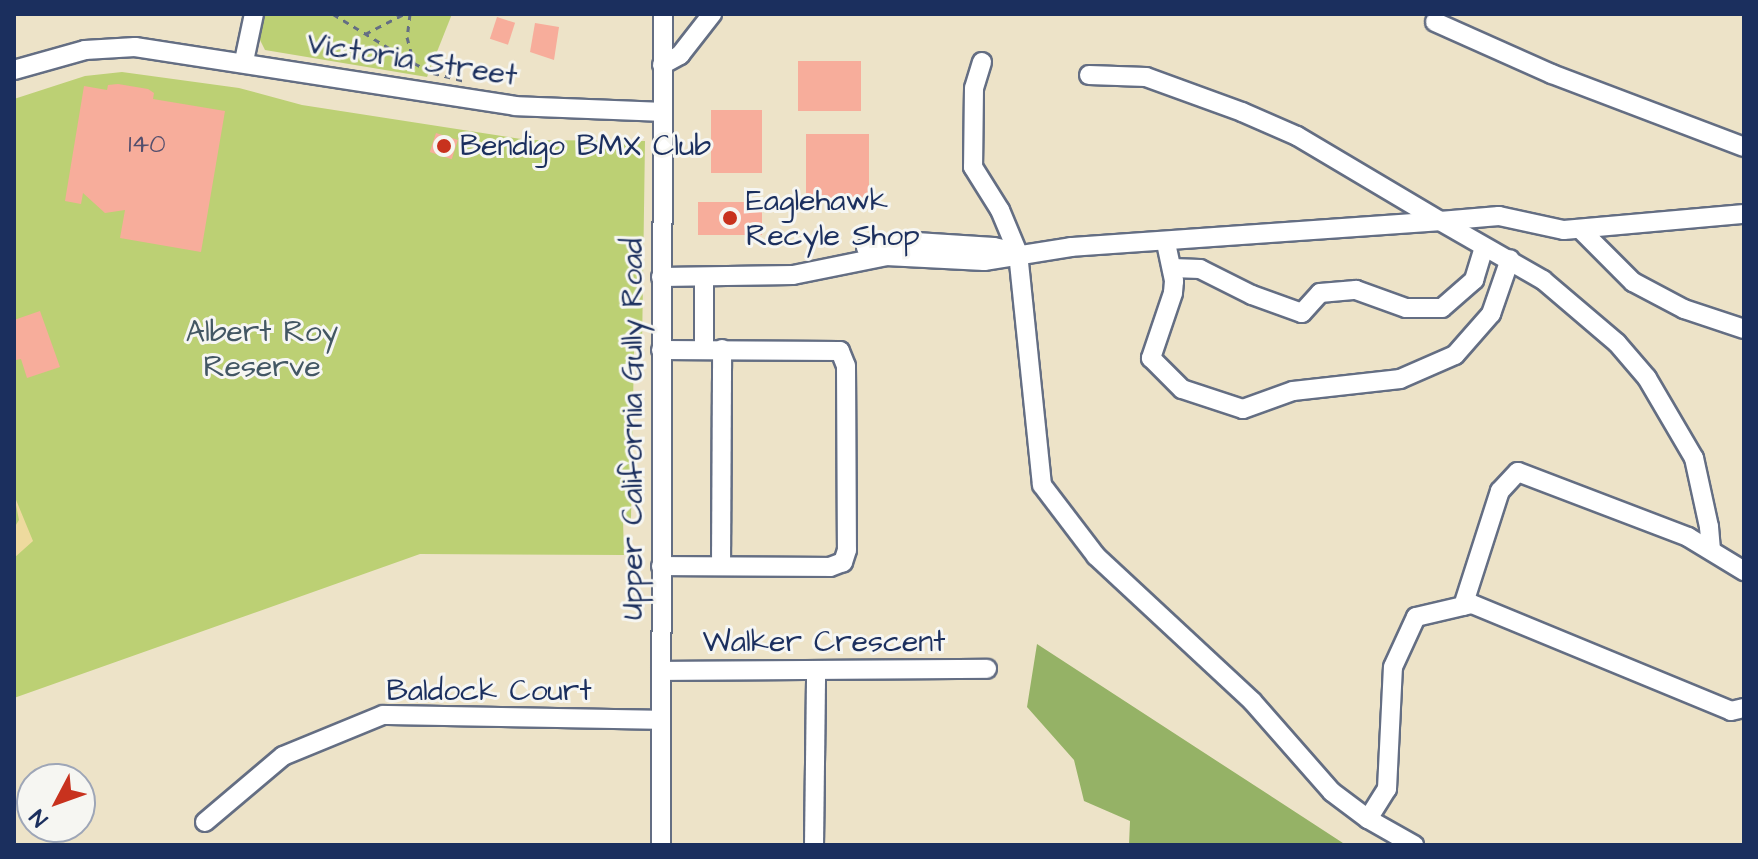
<!DOCTYPE html>
<html>
<head>
<meta charset="utf-8">
<style>
	body { margin:0 }
	#map { position:relative; width:1758px; height:859px; overflow:hidden; background:#ede3c8; font-family:"Architects Daughter",sans-serif }
	div>[style] { position:absolute }
	.green>* { inset:0; background:#bcd074 }
	.forest>* { inset:0; background:#95b266 }
	.sand>* { inset:0; background:#eeda9e }
	.building>* { inset:0; background:#f7ad9b; transform-origin:0 0 }
	.path>* { height:3px; margin-top:-1.5px; transform-origin:0; background:repeating-linear-gradient(90deg,#646e83 0 6px,transparent 0 12px) }
	.roads { filter:drop-shadow(2px 0 #646e83) drop-shadow(-2px 0 #646e83) drop-shadow(0 2px #646e83) drop-shadow(0 -2px #646e83) }
	.minor>* { height:18px; margin:-9px; padding:0 9px; transform-origin:9px; border-radius:9px; background:#fff }
	.dots>* { width:22px; height:22px; translate:-50% -50%; box-sizing:border-box; border:4px solid #f6f6f2; border-radius:50% }
	span { translate:-50% -50%; white-space:nowrap; text-align:center; line-height:1.15; -webkit-text-stroke:6px #f6f6f2; paint-order:stroke }
	.number-label { font-size:26px; color:#524e6d }
	.number-label span { -webkit-text-stroke-width:0 }
	.street-label { font-size:30px; color:#1b2f5e }
	.poi-label { font-size:30px; color:#1b2f5e }
	.left { translate:0 -50%; text-align:left }
	.park-label { font-size:30px; color:#435764 }
	.frame { position:absolute; inset:0; border:16px solid #1b2f5e; pointer-events:none }
	.north { position:absolute; left:16px; top:763px; width:80px; height:80px; box-sizing:border-box; background:#f6f6f2; border:2px solid #9ea6b7; border-radius:50%; rotate:229deg; font-size:22px; font-weight:700; line-height:32px; text-align:center; color:#1b2f5e }
	.north::after { content:''; display:block; margin:auto; width:28px; height:36px; background:#c8321e; clip-path:polygon(50% 0,100% 100%,50% 72%,0 100%) }
</style>
</head>
<body>
<div id="map">
	<div class="green">
		<div style="clip-path:polygon(265px 14px,452px 14px,427px 77px,265px 50px,259px 38px)"></div>
		<div style="clip-path:polygon(122px 72px,239px 88px,302px 105px,528px 140px,645px 141px,642px 349px,634px 350px,631px 519px,623px 519px,624px 555px,420px 554px,14px 698px,14px 99px,85px 76px)"></div>
	</div>
	<div class="forest">
		<div style="clip-path:polygon(1037px 644px,1346px 845px,1129px 845px,1130px 821px,1084px 801px,1074px 760px,1027px 707px)"></div>
	</div>
	<div class="sand">
		<div style="clip-path:polygon(14px 495px,33px 541px,14px 558px,14px 528px,19px 520px)"></div>
	</div>
	<div class="building">
		<div style="left:497px;top:17px;width:19px;height:23px;rotate:18deg"></div>
		<div style="clip-path:polygon(535px 23px,559px 27px,554px 60px,530px 52px)"></div>
		<div style="left:798px;top:61px;width:63px;height:50px"></div>
		<div style="clip-path:polygon(118px 84px,148px 89px,154px 93px,153px 99px,225px 111px,201px 252px,120px 238px,125px 210px,105px 213px,83px 193px,81px 204px,65px 201px,84px 86px,107px 90px,108px 85px)"></div>
		<div style="left:711px;top:110px;width:51px;height:63px"></div>
		<div style="left:436px;top:133px;width:23px;height:20px;rotate:18deg"></div>
		<div style="left:806px;top:134px;width:63px;height:64px"></div>
		<div style="left:698px;top:202px;width:64px;height:33px"></div>
		<div style="clip-path:polygon(40px 311px,60px 367px,27px 378px,21px 359px,16px 360px,14px 354px,14px 320px)"></div>
	</div>
	<div class="path">
		<div style="left:333px;top:14px;width:95px;rotate:31.2deg"></div>
		<div style="left:410px;top:14px;width:23px;rotate:97deg"></div>
		<div style="left:407px;top:37px;width:27px;rotate:75deg"></div>
		<div style="left:414px;top:63px;width:21px;rotate:28deg"></div>
		<div style="left:433px;top:73px;width:33px;rotate:14deg"></div>
		<div style="left:365px;top:34px;width:44px;rotate:-27.1deg"></div>
	</div>
	<div class="roads">
		<div class="minor">
			<div style="left:1435px;top:22px;width:128px;rotate:24deg"></div>
			<div style="left:1552px;top:74px;width:205px;rotate:20.8deg"></div>
			<div style="left:244px;top:61px;width:48px;rotate:-78deg"></div>
			<div style="left:982px;top:62px;width:27px;rotate:107deg"></div>
			<div style="left:974px;top:88px;width:79px;rotate:90.7deg"></div>
			<div style="left:973px;top:167px;width:51px;rotate:57.9deg"></div>
			<div style="left:1000px;top:210px;width:47px;rotate:67.3deg"></div>
			<div style="left:1018px;top:253px;width:233px;rotate:84.1deg"></div>
			<div style="left:1042px;top:485px;width:89px;rotate:52.7deg"></div>
			<div style="left:1096px;top:556px;width:213px;rotate:42.9deg"></div>
			<div style="left:1252px;top:701px;width:121px;rotate:48.7deg"></div>
			<div style="left:1332px;top:792px;width:45px;rotate:36.9deg"></div>
			<div style="left:1368px;top:819px;width:36px;rotate:-58deg"></div>
			<div style="left:1387px;top:789px;width:122px;rotate:-87.2deg"></div>
			<div style="left:1393px;top:667px;width:55px;rotate:-65.3deg"></div>
			<div style="left:1416px;top:617px;width:57px;rotate:-13.1deg"></div>
			<div style="left:1472px;top:604px;width:280px;rotate:22.4deg"></div>
			<div style="left:1731px;top:711px;width:13px;rotate:-13deg"></div>
			<div style="left:662px;top:65px;width:21px;rotate:-29deg"></div>
			<div style="left:680px;top:55px;width:52px;rotate:-52deg"></div>
			<div style="left:14px;top:70px;width:74px;rotate:-15.7deg"></div>
			<div style="left:85px;top:50px;width:50px;rotate:-3.4deg"></div>
			<div style="left:135px;top:47px;width:385px;rotate:8.8deg"></div>
			<div style="left:515px;top:106px;width:147px;rotate:2.3deg"></div>
			<div style="left:1089px;top:75px;width:57px;rotate:2deg"></div>
			<div style="left:1146px;top:77px;width:102px;rotate:20deg"></div>
			<div style="left:1242px;top:112px;width:60px;rotate:23.6deg"></div>
			<div style="left:1297px;top:136px;width:166px;rotate:30.7deg"></div>
			<div style="left:1440px;top:221px;width:59px;rotate:-4.8deg"></div>
			<div style="left:1499px;top:216px;width:66px;rotate:12.2deg"></div>
			<div style="left:1564px;top:230px;width:181px;rotate:-5.1deg"></div>
			<div style="left:1580px;top:229px;width:75px;rotate:45deg"></div>
			<div style="left:1633px;top:282px;width:58px;rotate:27.9deg"></div>
			<div style="left:1684px;top:309px;width:63px;rotate:18.4deg"></div>
			<div style="left:1166px;top:243px;width:39px;rotate:78deg"></div>
			<div style="left:1174px;top:281px;width:12px;rotate:95deg"></div>
			<div style="left:1173px;top:293px;width:69px;rotate:108.7deg"></div>
			<div style="left:1151px;top:358px;width:44px;rotate:45deg"></div>
			<div style="left:1182px;top:389px;width:64px;rotate:18.2deg"></div>
			<div style="left:1243px;top:409px;width:53px;rotate:-19.8deg"></div>
			<div style="left:1293px;top:391px;width:108px;rotate:-6.4deg"></div>
			<div style="left:1400px;top:379px;width:60px;rotate:-23.6deg"></div>
			<div style="left:1455px;top:355px;width:55px;rotate:-48.7deg"></div>
			<div style="left:1491px;top:314px;width:58px;rotate:-70.9deg"></div>
			<div style="left:866px;top:248px;width:50px;rotate:-6.8deg"></div>
			<div style="left:916px;top:242px;width:78px;rotate:3.7deg"></div>
			<div style="left:994px;top:247px;width:18px;rotate:13deg"></div>
			<div style="left:1172px;top:268px;width:28px;rotate:2deg"></div>
			<div style="left:1200px;top:269px;width:58px;rotate:26.6deg"></div>
			<div style="left:1252px;top:295px;width:53px;rotate:19.8deg"></div>
			<div style="left:1302px;top:313px;width:27px;rotate:-48deg"></div>
			<div style="left:1320px;top:293px;width:36px;rotate:-5deg"></div>
			<div style="left:1356px;top:290px;width:53px;rotate:19.8deg"></div>
			<div style="left:1406px;top:308px;width:36px"></div>
			<div style="left:1442px;top:308px;width:43px;rotate:-41.2deg"></div>
			<div style="left:1474px;top:280px;width:34px;rotate:-73deg"></div>
			<div style="left:661px;top:277px;width:132px;rotate:-0.9deg"></div>
			<div style="left:793px;top:275px;width:95px;rotate:-11.5deg"></div>
			<div style="left:886px;top:256px;width:98px;rotate:2.9deg"></div>
			<div style="left:984px;top:261px;width:88px;rotate:-9.1deg"></div>
			<div style="left:1071px;top:247px;width:370px;rotate:-4deg"></div>
			<div style="left:1440px;top:221px;width:119px;rotate:29.8deg"></div>
			<div style="left:1543px;top:280px;width:97px;rotate:40.4deg"></div>
			<div style="left:1617px;top:343px;width:46px;rotate:49.4deg"></div>
			<div style="left:1647px;top:378px;width:93px;rotate:59.6deg"></div>
			<div style="left:1694px;top:458px;width:71px;rotate:77.7deg"></div>
			<div style="left:1709px;top:527px;width:23px;rotate:85deg"></div>
			<div style="left:704px;top:349px;width:71px;rotate:-90deg"></div>
			<div style="left:661px;top:350px;width:179px;rotate:0.3deg"></div>
			<div style="left:840px;top:351px;width:16px;rotate:68deg"></div>
			<div style="left:846px;top:366px;width:184px;rotate:89.7deg"></div>
			<div style="left:847px;top:550px;width:13px;rotate:108deg"></div>
			<div style="left:843px;top:562px;width:14px;rotate:159deg"></div>
			<div style="left:830px;top:567px;width:169px;rotate:-179.7deg"></div>
			<div style="left:721px;top:566px;width:217px;rotate:-89.7deg"></div>
			<div style="left:1463px;top:606px;width:121px;rotate:-72.2deg"></div>
			<div style="left:1500px;top:491px;width:26px;rotate:-47deg"></div>
			<div style="left:1518px;top:472px;width:182px;rotate:20.9deg"></div>
			<div style="left:1688px;top:537px;width:66px;rotate:31.3deg"></div>
			<div style="left:661px;top:671px;width:326px;rotate:-0.4deg"></div>
			<div style="left:1368px;top:819px;width:53px;rotate:29.5deg"></div>
			<div style="left:205px;top:822px;width:102px;rotate:-40.2deg"></div>
			<div style="left:283px;top:756px;width:108px;rotate:-22.3deg"></div>
			<div style="left:383px;top:715px;width:278px;rotate:1deg"></div>
			<div style="left:661px;top:845px;width:831px;rotate:-89.86deg"></div>
			<div style="left:814px;top:845px;width:175px;rotate:-89.3deg"></div>
		</div>
	</div>
	<div class="dots">
		<div style="left:444px;top:146px;background:#c8321e"></div>
		<div style="left:730px;top:218px;background:#c8321e"></div>
	</div>
	<div class="number-label">
		<span style="left:147px;top:145px">140</span>
	</div>
	<div class="street-label">
		<span style="left:412px;top:60px;rotate:9deg">Victoria Street</span>
		<span style="left:633px;top:429px;rotate:-90deg">Upper California Gully Road</span>
		<span style="left:824px;top:642px">Walker Crescent</span>
		<span style="left:489px;top:691px">Baldock Court</span>
	</div>
	<div class="poi-label">
		<span class="left" style="left:460px;top:146px">Bendigo BMX Club</span>
		<span class="left" style="left:746px;top:218px">Eaglehawk<br>Recyle Shop</span>
	</div>
	<div class="park-label">
		<span style="left:262px;top:349px">Albert Roy<br>Reserve</span>
	</div>
	<div class="frame"></div>
	<div class="north">N</div>
</div>
</body>
</html>
